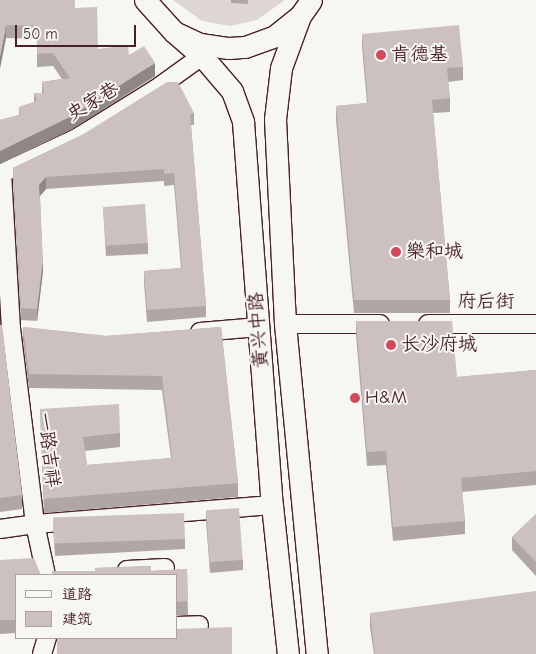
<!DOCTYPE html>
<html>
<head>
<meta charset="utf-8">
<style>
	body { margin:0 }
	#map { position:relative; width:536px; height:654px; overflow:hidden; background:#f6f6f2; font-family:"Comic Neue","LXGW WenKai TC",sans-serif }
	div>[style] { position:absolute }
	.green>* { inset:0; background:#ddd6d5 }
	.roads { filter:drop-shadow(1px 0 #4a1f2b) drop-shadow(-1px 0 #4a1f2b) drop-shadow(0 1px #4a1f2b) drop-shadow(0 -1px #4a1f2b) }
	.minor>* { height:18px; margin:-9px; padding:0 9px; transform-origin:9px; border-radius:9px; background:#f6f6f2 }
	.major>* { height:21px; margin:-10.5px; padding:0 10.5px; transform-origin:10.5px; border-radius:10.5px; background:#f6f6f2 }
	.wall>* { inset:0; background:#afa6a5 }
	.shaded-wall>* { inset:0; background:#8f8786 }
	.building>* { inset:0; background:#ccc1c0; transform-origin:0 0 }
	.dots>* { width:14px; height:14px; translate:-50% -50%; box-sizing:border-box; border:2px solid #f6f6f2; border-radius:50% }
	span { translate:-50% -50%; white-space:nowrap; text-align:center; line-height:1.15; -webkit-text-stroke:4px #f6f6f2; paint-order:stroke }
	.poi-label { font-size:19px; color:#4a1f2b }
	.left { translate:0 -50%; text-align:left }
	.street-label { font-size:19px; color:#4a1f2b }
	.legend { position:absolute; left:15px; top:574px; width:162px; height:65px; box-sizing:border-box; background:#f6f6f2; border:1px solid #b1a0a2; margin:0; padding:6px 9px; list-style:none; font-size:15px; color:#4a1f2b }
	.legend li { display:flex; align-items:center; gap:10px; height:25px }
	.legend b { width:25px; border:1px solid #b1a0a2 }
	.scale { position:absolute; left:15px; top:25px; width:121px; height:22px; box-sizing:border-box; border:2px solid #4a1f2b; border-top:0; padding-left:6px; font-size:15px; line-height:18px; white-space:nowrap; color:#4a1f2b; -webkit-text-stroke:4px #f6f6f2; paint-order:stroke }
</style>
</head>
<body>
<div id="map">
	<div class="green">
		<div style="clip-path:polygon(173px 0,285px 0,257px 20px,230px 26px,202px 21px)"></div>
	</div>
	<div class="roads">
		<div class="minor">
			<div style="left:2px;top:173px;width:155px;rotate:86.7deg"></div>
			<div style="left:11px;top:328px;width:197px;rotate:83deg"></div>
			<div style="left:35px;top:524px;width:52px;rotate:77.8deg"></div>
			<div style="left:0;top:174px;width:85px;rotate:-25.1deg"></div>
			<div style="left:77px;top:138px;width:93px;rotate:-31.8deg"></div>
			<div style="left:156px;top:89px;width:57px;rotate:-35.7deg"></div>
			<div style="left:285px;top:324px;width:95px"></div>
			<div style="left:428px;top:324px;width:108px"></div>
			<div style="left:200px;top:332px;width:59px;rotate:-4.8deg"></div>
			<div style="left:0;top:529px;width:35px;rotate:-8deg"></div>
			<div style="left:35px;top:524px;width:238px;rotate:-4.6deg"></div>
			<div style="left:127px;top:570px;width:38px;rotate:-3deg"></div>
			<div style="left:176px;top:626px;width:23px;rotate:-2deg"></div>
			<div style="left:42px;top:654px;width:17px;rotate:-73deg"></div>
		</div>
		<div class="major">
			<div style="left:145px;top:0;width:43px;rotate:47.8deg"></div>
			<div style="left:174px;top:32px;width:29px;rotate:25deg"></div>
			<div style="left:200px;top:44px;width:29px;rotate:8deg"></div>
			<div style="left:229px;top:48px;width:16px;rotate:-4deg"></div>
			<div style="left:245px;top:47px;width:32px;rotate:-20deg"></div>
			<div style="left:275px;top:36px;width:32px;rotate:-39deg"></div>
			<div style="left:300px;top:16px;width:19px;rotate:-55deg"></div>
			<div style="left:300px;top:16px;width:55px;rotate:110.1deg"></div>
			<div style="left:281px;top:68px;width:51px;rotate:96.7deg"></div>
			<div style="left:275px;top:119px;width:205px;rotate:87.2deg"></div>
			<div style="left:285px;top:324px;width:332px;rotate:84.5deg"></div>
			<div style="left:174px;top:32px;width:37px;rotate:41deg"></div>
			<div style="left:202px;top:56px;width:46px;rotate:49.4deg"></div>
			<div style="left:232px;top:91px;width:33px;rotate:70deg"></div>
			<div style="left:243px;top:122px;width:384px;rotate:85.7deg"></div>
			<div style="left:272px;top:505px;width:150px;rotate:83.9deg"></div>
		</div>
	</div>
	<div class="wall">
		<div style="clip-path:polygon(0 0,75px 8px,98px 49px,129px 55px,155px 76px,72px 129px,0 164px,0 120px,19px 115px,19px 107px,34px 102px,34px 93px,42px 93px,42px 82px,62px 79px,53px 66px,37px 67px,37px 39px,6px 38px)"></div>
		<div style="clip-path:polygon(231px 0,248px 0,248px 4px,231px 3px)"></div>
		<div style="clip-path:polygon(362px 34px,463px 67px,463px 80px,448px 82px,450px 98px,450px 112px,433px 113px,450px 300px,450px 313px,354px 313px,336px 120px,336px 106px,367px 103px,362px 47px)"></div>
		<div style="clip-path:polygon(194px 113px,194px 125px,191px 125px,206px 306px,206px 317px,147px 322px,144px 283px,144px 271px,181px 268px,174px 185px,164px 186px,164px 181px,46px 189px,40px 196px,43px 271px,37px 321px,21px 320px,13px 180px,13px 168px,82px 135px)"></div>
		<div style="clip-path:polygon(103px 207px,148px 243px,148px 254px,106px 256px)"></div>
		<div style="clip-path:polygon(356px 321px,457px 377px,536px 370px,536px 485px,462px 492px,465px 521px,465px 534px,393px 541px,386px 465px,367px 466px,356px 335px)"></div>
		<div style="clip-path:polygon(0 325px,22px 495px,22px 509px,0 512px)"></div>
		<div style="clip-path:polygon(23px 327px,106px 336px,221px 327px,238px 483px,238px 497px,44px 513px,40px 409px,120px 433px,120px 447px,85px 451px,87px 465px,171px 458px,162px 390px,29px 388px,23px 341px)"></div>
		<div style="clip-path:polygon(206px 510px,243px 560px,243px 570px,210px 573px,206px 521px)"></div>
		<div style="clip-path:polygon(536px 514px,536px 576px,512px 550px,512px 537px)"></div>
		<div style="clip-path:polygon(53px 523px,185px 539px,185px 549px,55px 556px)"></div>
		<div style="clip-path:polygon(0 560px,16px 575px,16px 633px,0 634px)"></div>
		<div style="clip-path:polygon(151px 566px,151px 571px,187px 569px,188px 615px,176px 615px,176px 575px,52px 575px,52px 571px,95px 571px,95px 568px)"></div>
		<div style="clip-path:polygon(370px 613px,536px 654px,374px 654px,370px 627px)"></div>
	</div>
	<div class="shaded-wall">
		<div style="clip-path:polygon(6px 25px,6px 38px,0 69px,0 56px)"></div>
		<div style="clip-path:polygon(155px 63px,155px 76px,72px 129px,0 164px,0 151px)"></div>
		<div style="clip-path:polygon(46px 177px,46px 189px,39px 197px,39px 185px)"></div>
		<div style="clip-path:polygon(43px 259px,43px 271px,37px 321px,37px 309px)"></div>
	</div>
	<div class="building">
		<div style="clip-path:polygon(0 0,75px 0,75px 8px,97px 7px,98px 49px,128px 45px,129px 55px,144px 46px,155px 63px,72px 116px,0 151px,0 120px,20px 115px,19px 107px,37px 101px,34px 93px,44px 93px,42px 82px,70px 78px,53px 53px,37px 54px,38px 26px,6px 25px,0 56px)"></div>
		<div style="clip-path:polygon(459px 25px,463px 67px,447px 68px,450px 98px,432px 100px,450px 300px,354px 300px,336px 106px,368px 103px,362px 34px)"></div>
		<div style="clip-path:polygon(167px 82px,178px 82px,194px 113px,190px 114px,206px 306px,147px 310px,144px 271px,182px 268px,174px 173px,164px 174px,164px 169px,46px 177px,39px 185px,43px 259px,37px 309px,21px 308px,13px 168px,82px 135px)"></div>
		<div style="left:145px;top:204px;width:39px;height:42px;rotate:86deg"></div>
		<div style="clip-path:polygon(356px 321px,452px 321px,457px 377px,536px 370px,536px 471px,461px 478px,465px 521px,393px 527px,386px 451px,367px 452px)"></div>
		<div style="clip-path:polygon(0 325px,2px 325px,22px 495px,0 498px)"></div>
		<div style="clip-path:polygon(23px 327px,106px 336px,221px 327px,238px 483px,44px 499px,40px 409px,119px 404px,120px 433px,83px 437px,87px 465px,172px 458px,162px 376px,29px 374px)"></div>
		<div style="left:239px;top:508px;width:52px;height:33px;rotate:86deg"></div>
		<div style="left:184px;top:513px;width:26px;height:131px;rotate:88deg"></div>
		<div style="clip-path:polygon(536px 514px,536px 562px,512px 537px)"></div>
		<div style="clip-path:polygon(34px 558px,41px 575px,16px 575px,16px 620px,0 620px,0 560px)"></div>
		<div style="clip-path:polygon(151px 566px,151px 571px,187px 569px,188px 601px,176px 602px,176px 575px,52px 575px,52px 571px,95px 571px,95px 568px)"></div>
		<div style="clip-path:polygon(536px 591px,536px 654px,375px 654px,370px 613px)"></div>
		<div style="clip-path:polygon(232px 627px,232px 654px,57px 654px,57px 638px,176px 638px,176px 629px)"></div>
	</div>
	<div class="dots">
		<div style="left:381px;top:55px;background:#d1495b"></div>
		<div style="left:396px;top:252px;background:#d1495b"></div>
		<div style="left:391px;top:345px;background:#d1495b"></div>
		<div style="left:355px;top:398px;background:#d1495b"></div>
	</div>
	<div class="poi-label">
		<span class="left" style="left:391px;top:55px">肯德基</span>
		<span class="left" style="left:406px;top:252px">樂和城</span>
		<span class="left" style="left:401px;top:345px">长沙府城</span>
		<span class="left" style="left:365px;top:398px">H&amp;M</span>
	</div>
	<div class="street-label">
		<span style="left:93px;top:102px;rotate:-31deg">史家巷</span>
		<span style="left:486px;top:302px">府后街</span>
		<span style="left:259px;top:330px;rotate:-94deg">黄兴中路</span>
		<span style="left:48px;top:450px;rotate:83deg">一路吉祥</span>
	</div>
	<ul class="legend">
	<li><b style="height:6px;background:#f6f6f2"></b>道路</li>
	<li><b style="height:14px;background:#ccc1c0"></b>建筑</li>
	</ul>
	<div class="scale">50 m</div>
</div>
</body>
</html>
